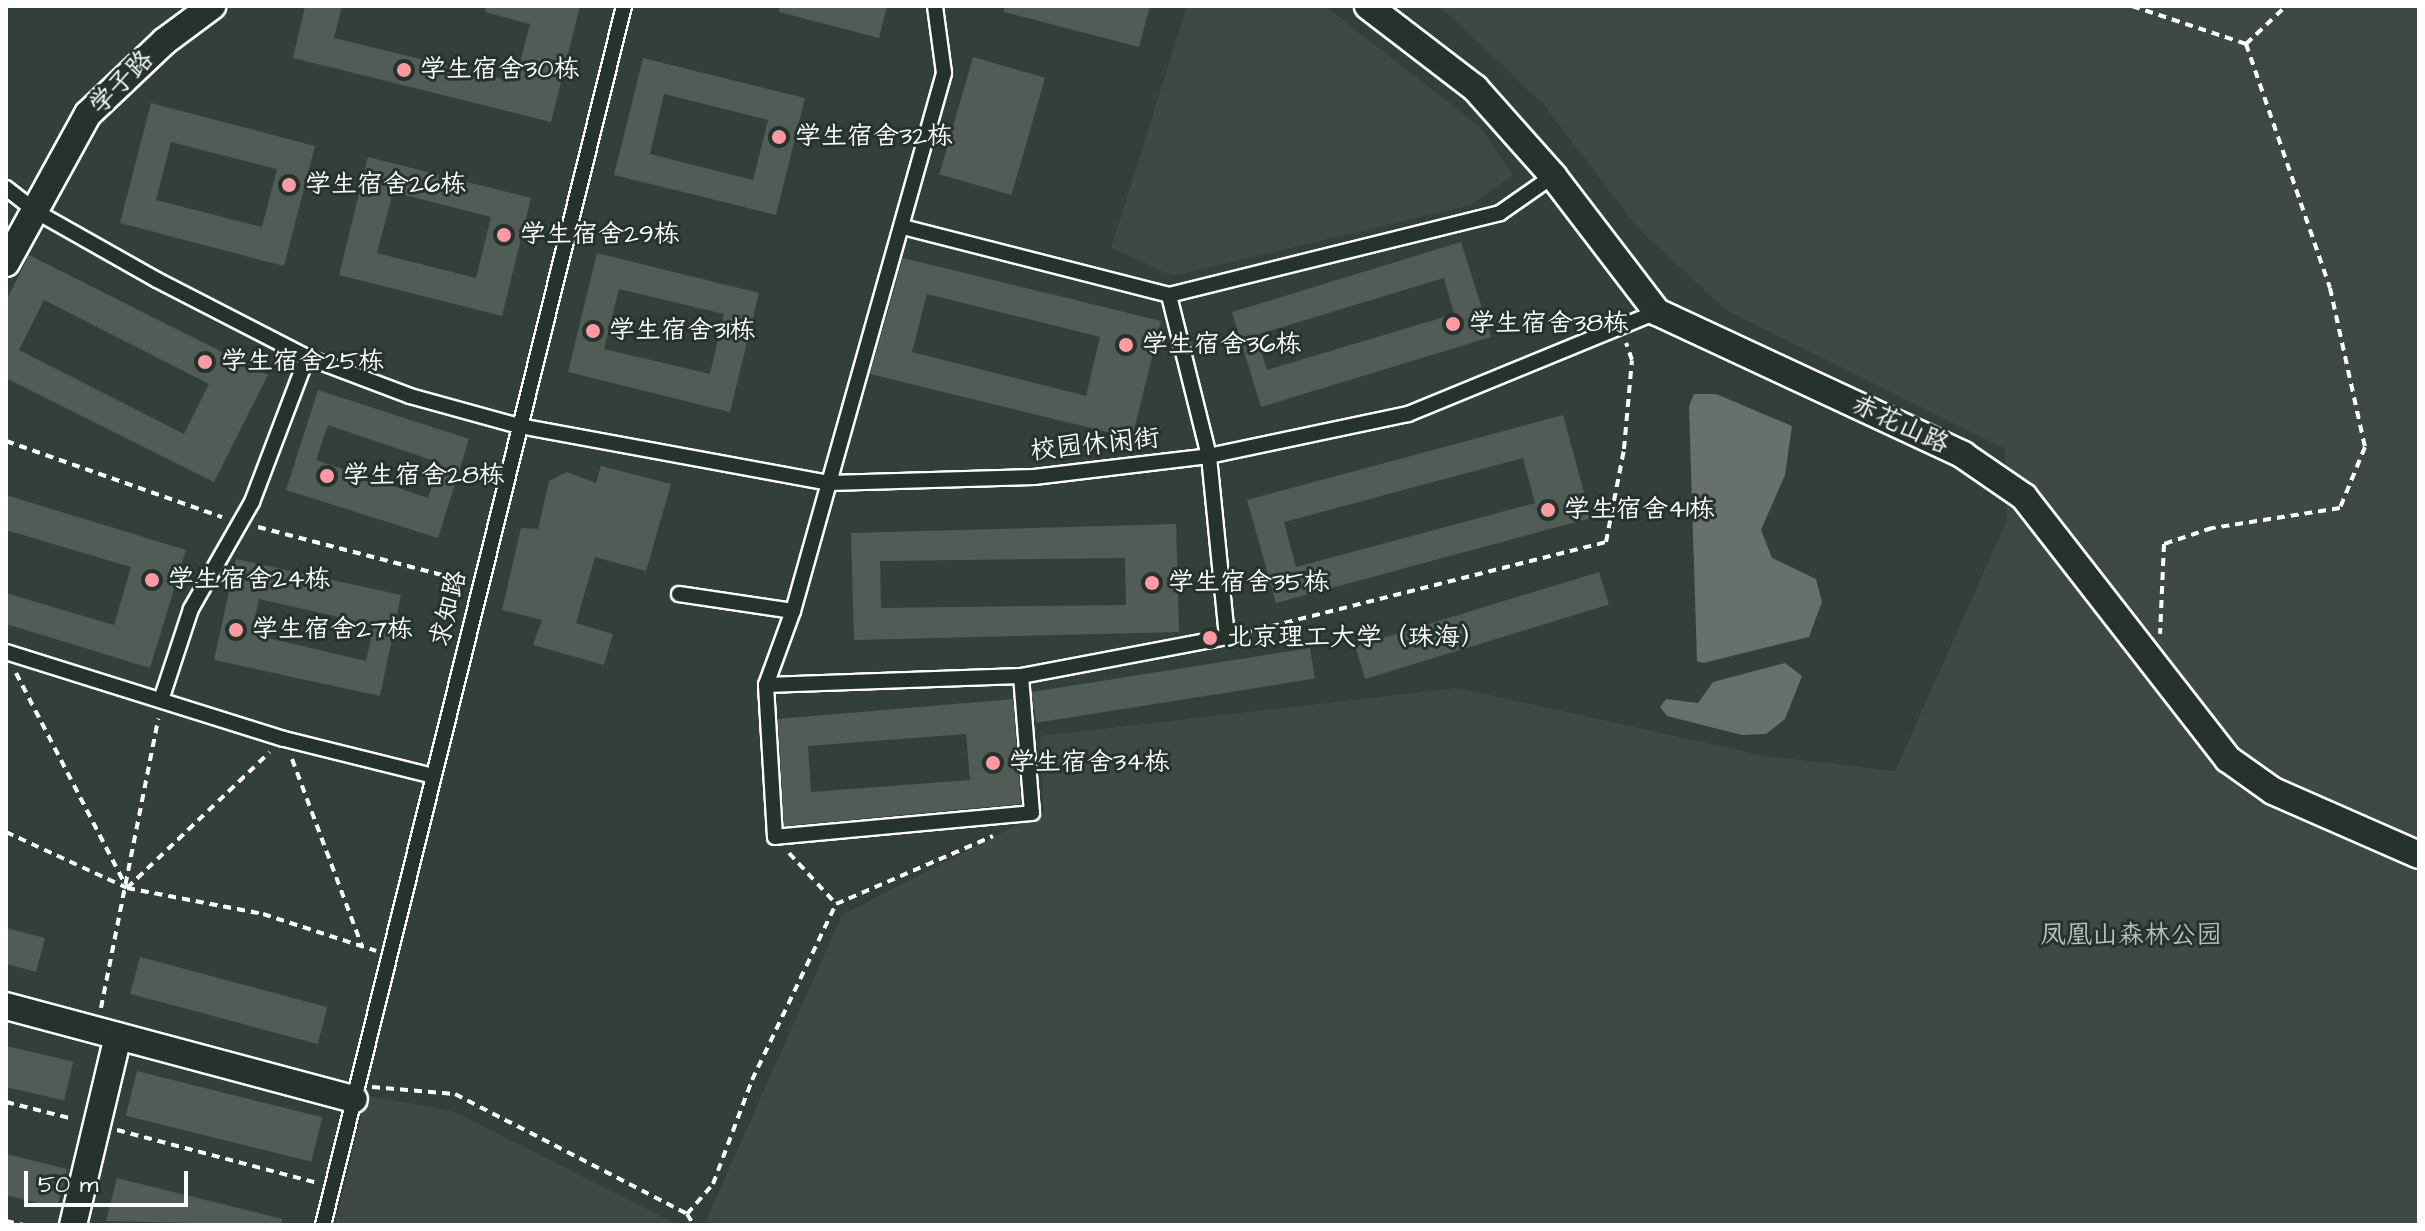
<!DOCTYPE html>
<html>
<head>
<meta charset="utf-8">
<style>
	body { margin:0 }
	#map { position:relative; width:2425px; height:1231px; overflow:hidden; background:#26332d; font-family:"Architects Daughter","LXGW WenKai TC",sans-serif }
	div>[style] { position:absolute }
	.built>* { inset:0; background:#333f3a }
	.green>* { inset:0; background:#3e4944 }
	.water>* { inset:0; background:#67706c }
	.building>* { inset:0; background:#515c57; transform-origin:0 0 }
	.path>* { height:4px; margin-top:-2px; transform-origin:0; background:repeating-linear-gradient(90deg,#fff 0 8px,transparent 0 14px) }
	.roads { filter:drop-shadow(2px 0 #fff) drop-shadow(-2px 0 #fff) drop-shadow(0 2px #fff) drop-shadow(0 -2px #fff) }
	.service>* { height:14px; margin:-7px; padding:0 7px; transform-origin:7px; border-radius:7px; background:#26332d }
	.minor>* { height:26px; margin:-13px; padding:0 13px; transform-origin:13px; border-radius:13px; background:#26332d }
	.dots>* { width:22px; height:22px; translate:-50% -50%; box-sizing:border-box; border:4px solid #26332d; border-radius:50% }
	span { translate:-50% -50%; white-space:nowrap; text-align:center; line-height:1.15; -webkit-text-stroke:6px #26332d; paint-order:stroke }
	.poi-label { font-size:26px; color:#fff }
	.left { translate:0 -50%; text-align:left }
	.street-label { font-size:26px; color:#fff }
	.park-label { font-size:26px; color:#bbbfbe }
	.frame { position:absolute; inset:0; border:8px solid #fff; pointer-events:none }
	.scale { position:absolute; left:24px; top:1171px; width:164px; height:36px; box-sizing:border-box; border:4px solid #fff; border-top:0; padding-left:10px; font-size:24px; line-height:28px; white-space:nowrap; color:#fff; -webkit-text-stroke:6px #26332d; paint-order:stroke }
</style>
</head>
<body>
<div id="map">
	<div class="built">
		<div style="clip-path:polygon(6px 6px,1439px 6px,1544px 105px,2419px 6px,2419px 1225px,6px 1225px)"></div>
	</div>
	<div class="green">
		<div style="clip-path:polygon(1187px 6px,1325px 6px,1480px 127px,1513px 175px,1471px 205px,1173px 276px,1111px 248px)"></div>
		<div style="clip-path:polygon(1439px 6px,2419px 6px,2419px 1225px,709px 1225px,707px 1218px,842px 915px,1044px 811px,1040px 736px,1457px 688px,1766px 756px,1895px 771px,2007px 520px,2005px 449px,1726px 310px,1638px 228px,1544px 105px)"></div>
		<div style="clip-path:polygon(366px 1095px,455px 1112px,679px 1225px,335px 1225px)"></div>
	</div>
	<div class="water">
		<div style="clip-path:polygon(1694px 394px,1716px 394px,1792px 426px,1785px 475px,1761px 530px,1772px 558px,1816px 579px,1822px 602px,1809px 637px,1703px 663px,1697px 661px,1689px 406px)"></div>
		<div style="clip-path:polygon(1785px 663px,1802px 676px,1785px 719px,1766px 734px,1742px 735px,1667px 716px,1660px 707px,1666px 699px,1698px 703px,1713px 682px)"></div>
	</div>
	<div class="building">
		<div style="clip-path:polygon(305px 6px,342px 6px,334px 38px,515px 82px,530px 24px,485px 12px,486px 6px,580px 6px,551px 122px,293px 58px)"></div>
		<div style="clip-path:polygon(780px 6px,887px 6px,879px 38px,779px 12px)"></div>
		<div style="clip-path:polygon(1004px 6px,1150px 6px,1139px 47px,1004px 12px)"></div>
		<div style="left:973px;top:57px;width:75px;height:122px;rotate:16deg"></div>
		<div style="clip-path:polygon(evenodd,643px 58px,805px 98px,776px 215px,614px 175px,643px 58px,664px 94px,768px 120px,753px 180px,650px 154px,664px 94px)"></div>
		<div style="clip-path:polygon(evenodd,151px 103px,315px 146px,284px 266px,120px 223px,151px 103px,171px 142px,277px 169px,262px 227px,156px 200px,171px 142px)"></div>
		<div style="clip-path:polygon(evenodd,368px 157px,531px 198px,502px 316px,339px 275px,368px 157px,393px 192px,491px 217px,476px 278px,377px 253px,393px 192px)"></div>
		<div style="clip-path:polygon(evenodd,1461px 242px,1491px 337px,1261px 407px,1232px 312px,1461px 242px,1444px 278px,1454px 314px,1267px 370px,1256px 335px,1444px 278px)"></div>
		<div style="clip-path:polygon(evenodd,597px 253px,759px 293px,730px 412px,568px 372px,597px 253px,619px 289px,724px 314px,710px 374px,604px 349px,619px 289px)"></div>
		<div style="clip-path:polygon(evenodd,29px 255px,268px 375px,214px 482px,6px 378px,6px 301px,29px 255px,44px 300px,209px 384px,184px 434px,19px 350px,44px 300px)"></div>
		<div style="clip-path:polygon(evenodd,903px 258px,1161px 321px,1132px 438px,870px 374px,903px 258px,927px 294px,1100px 337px,1086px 396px,912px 352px,927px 294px)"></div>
		<div style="clip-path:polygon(evenodd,318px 390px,469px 439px,438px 538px,286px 490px,318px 390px,328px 425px,440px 463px,428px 498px,316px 460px,328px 425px)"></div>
		<div style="clip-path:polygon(evenodd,1563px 415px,1591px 518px,1276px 603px,1247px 500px,1563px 415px,1523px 458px,1535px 503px,1296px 567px,1284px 522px,1523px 458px)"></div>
		<div style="clip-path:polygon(601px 466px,671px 484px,646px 571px,595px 557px,576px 623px,613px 634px,604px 665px,533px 645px,542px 620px,502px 610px,521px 528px,538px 529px,549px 481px,567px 472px,596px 483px)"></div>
		<div style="clip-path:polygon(6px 495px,186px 550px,150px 668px,6px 624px,6px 593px,114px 625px,131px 567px,6px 530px)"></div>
		<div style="clip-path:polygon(evenodd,1176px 524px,1179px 632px,854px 640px,851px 533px,1176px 524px,1125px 558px,1126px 605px,881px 608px,880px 561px,1125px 558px)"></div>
		<div style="clip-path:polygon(evenodd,236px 559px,401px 595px,380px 696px,214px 660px,236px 559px,259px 599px,374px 625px,366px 661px,251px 634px,259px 599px)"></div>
		<div style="left:1599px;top:572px;width:34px;height:255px;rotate:73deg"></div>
		<div style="left:1310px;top:648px;width:31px;height:282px;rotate:81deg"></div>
		<div style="clip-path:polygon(evenodd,1013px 699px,1021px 804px,784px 826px,778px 719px,1013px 699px,966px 734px,970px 780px,811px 792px,808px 746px,966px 734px)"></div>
		<div style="clip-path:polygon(6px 928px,45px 938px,36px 972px,6px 964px)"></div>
		<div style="left:140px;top:957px;width:194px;height:38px;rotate:15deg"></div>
		<div style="left:6px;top:1046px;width:69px;height:40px;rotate:13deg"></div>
		<div style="left:137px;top:1071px;width:191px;height:46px;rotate:14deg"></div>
		<div style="clip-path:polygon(6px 1154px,67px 1169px,57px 1208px,6px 1195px)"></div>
		<div style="clip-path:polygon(117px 1178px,282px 1219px,281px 1225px,106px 1221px)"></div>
	</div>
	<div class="path">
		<div style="left:2132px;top:6px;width:120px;rotate:18.4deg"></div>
		<div style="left:2246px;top:44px;width:258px;rotate:71deg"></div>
		<div style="left:2330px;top:288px;width:163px;rotate:77.6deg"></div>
		<div style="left:2365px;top:447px;width:66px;rotate:112.3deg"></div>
		<div style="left:2340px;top:508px;width:130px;rotate:171.1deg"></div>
		<div style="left:2212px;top:528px;width:51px;rotate:161.6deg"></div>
		<div style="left:2164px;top:544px;width:90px;rotate:92.5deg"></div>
		<div style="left:2246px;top:44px;width:55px;rotate:-43.5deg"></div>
		<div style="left:6px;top:441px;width:229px;rotate:19.4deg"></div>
		<div style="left:258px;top:527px;width:215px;rotate:14.6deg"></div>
		<div style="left:1244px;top:633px;width:373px;rotate:-14.1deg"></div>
		<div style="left:1606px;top:542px;width:95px;rotate:-79deg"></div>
		<div style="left:1624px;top:449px;width:89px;rotate:-84.9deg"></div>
		<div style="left:1632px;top:360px;width:18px;rotate:-109deg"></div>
		<div style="left:16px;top:673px;width:240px;rotate:62.7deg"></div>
		<div style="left:292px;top:759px;width:200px;rotate:69.5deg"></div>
		<div style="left:6px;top:832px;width:133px;rotate:24.8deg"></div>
		<div style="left:127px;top:888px;width:138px;rotate:10.8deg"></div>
		<div style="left:263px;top:914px;width:119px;rotate:18.1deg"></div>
		<div style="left:789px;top:853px;width:69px;rotate:47.3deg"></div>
		<div style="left:127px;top:888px;width:197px;rotate:-43.6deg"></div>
		<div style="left:101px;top:1008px;width:295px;rotate:-78.8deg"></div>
		<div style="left:372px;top:1087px;width:83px;rotate:4.8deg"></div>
		<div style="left:455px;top:1094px;width:261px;rotate:27.3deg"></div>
		<div style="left:687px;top:1214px;width:13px;rotate:58deg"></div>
		<div style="left:6px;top:1102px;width:69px;rotate:14.2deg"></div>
		<div style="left:117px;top:1130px;width:207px;rotate:14.8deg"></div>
		<div style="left:687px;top:1214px;width:40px;rotate:-49deg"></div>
		<div style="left:713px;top:1184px;width:111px;rotate:-69.4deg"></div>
		<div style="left:752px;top:1080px;width:195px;rotate:-64.5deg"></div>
		<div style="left:836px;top:904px;width:171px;rotate:-23.4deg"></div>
		<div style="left:6px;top:1221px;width:18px;rotate:13deg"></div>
	</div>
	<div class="roads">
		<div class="service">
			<div style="left:6px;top:188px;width:37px;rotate:38deg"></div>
			<div style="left:35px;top:211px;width:140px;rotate:29.5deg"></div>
			<div style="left:157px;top:280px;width:169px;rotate:27.2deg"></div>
			<div style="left:307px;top:357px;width:110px;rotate:20.7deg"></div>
			<div style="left:410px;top:396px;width:113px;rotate:15.4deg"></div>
			<div style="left:519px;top:426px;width:316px;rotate:10.4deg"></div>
			<div style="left:830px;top:483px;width:204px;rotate:-1.7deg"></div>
			<div style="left:1034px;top:477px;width:176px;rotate:-6.8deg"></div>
			<div style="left:1209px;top:456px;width:203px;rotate:-11.9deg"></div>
			<div style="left:1408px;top:414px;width:269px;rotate:-22.3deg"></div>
			<div style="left:903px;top:227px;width:275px;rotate:14.3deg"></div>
			<div style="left:1169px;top:295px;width:341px;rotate:-13.9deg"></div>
			<div style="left:1500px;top:213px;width:65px;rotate:-34.9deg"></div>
			<div style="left:679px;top:594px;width:115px;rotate:8.5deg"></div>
			<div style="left:793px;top:611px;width:559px;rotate:-74.32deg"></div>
			<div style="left:944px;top:73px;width:68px;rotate:-97.7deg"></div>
			<div style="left:6px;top:652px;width:291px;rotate:17.4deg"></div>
			<div style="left:284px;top:739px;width:154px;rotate:13.9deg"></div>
			<div style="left:1021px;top:676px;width:210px;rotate:-10.7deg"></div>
			<div style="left:1227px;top:637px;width:182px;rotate:-95.7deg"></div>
			<div style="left:1209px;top:456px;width:166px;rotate:-104deg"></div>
			<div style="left:766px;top:685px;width:255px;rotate:-2deg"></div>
			<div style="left:1021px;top:676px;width:137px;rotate:85.4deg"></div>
			<div style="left:1032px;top:813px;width:258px;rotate:174.7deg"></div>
			<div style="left:775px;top:837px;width:152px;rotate:-93.4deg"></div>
			<div style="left:766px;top:685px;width:79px;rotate:-70deg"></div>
			<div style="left:162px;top:697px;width:93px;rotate:-71.8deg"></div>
			<div style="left:191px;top:609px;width:123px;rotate:-60.3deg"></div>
			<div style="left:252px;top:502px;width:155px;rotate:-69.2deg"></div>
			<div style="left:323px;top:1225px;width:1256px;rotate:-76.13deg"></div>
		</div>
		<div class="minor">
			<div style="left:1368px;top:6px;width:135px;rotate:37.5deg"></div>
			<div style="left:1475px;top:88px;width:118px;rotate:48.4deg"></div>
			<div style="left:1553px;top:176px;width:171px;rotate:52.6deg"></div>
			<div style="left:1657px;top:312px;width:338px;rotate:25deg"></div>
			<div style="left:1963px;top:455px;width:74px;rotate:34.5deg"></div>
			<div style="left:2024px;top:497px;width:332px;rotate:52.1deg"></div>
			<div style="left:2228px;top:759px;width:55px;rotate:35.4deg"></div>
			<div style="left:2273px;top:791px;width:159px;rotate:23.7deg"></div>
			<div style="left:6px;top:263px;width:170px;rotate:-61.2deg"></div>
			<div style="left:88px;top:114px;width:106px;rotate:-43.5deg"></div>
			<div style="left:165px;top:41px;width:59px;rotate:-36.7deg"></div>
			<div style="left:6px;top:1006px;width:360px;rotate:15deg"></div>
			<div style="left:73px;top:1225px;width:194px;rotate:-76.6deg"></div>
		</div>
	</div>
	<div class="dots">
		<div style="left:404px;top:70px;background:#ff9aa2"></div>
		<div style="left:779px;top:137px;background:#ff9aa2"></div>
		<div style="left:289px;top:185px;background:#ff9aa2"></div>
		<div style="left:504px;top:235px;background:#ff9aa2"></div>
		<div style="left:1453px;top:324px;background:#ff9aa2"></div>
		<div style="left:593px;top:331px;background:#ff9aa2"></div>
		<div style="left:1126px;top:345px;background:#ff9aa2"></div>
		<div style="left:205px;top:362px;background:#ff9aa2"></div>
		<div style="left:327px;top:476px;background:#ff9aa2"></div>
		<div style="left:1548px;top:510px;background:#ff9aa2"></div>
		<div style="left:152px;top:580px;background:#ff9aa2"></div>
		<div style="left:1152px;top:583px;background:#ff9aa2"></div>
		<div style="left:236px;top:630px;background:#ff9aa2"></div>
		<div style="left:1210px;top:638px;background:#ff9aa2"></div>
		<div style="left:993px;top:763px;background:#ff9aa2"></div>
	</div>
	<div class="poi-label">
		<span class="left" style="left:420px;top:70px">学生宿舍30栋</span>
		<span class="left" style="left:795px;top:137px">学生宿舍32栋</span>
		<span class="left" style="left:305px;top:185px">学生宿舍26栋</span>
		<span class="left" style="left:520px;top:235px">学生宿舍29栋</span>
		<span class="left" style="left:1469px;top:324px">学生宿舍38栋</span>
		<span class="left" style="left:609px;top:331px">学生宿舍31栋</span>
		<span class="left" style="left:1142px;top:345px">学生宿舍36栋</span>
		<span class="left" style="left:221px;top:362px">学生宿舍25栋</span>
		<span class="left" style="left:343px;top:476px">学生宿舍28栋</span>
		<span class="left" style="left:1564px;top:510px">学生宿舍41栋</span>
		<span class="left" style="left:168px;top:580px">学生宿舍24栋</span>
		<span class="left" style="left:1168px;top:583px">学生宿舍35栋</span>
		<span class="left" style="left:252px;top:630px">学生宿舍27栋</span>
		<span class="left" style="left:1226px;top:638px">北京理工大学（珠海）</span>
		<span class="left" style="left:1009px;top:763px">学生宿舍34栋</span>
	</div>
	<div class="street-label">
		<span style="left:122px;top:83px;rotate:-45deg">学子路</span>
		<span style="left:1900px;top:425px;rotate:25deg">赤花山路</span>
		<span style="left:1095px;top:445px;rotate:-6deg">校园休闲街</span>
		<span style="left:449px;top:609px;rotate:-76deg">求知路</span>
	</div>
	<div class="park-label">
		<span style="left:2131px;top:936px">凤凰山森林公园</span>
	</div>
	<div class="frame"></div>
	<div class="scale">50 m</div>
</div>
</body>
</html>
